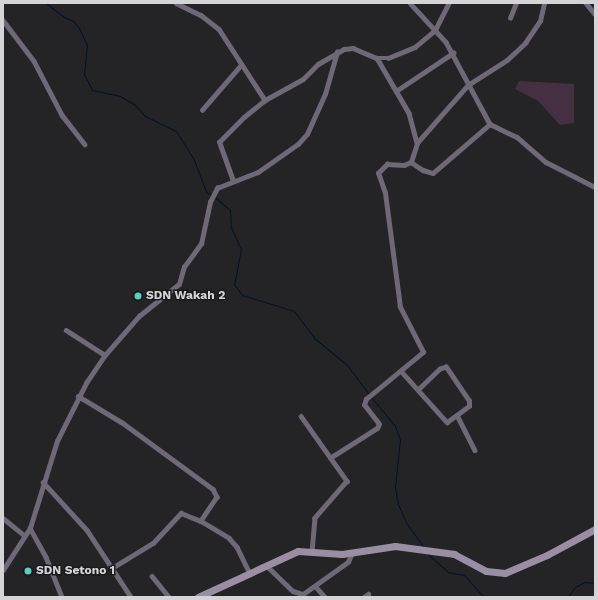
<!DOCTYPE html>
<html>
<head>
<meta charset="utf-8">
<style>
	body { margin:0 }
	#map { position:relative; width:598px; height:600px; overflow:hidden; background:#242427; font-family:"Work Sans",sans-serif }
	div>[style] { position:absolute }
	.green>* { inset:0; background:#443041 }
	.stream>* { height:1px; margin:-0.5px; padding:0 0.5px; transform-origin:0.5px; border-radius:0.5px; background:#001326 }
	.street>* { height:4.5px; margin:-2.25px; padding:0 2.25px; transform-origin:2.25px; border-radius:2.25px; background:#6f6876 }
	.secondary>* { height:7px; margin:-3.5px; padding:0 3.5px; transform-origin:3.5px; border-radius:3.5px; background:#9a8ea4 }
	.dots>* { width:11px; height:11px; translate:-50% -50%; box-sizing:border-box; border:2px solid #1a1a1d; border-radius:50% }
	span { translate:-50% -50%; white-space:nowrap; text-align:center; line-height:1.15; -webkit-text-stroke:3px #1a1a1d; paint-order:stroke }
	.poi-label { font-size:12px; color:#d4d4d6; font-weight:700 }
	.left { translate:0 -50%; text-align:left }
	.frame { position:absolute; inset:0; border:4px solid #d4d4d6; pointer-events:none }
</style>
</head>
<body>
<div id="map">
	<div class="green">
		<div style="clip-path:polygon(519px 81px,574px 84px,574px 123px,560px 125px,538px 101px,515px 89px)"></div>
	</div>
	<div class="stream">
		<div style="left:46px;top:3px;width:23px;rotate:38deg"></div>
		<div style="left:64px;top:17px;width:10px;rotate:24deg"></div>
		<div style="left:73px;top:21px;width:9px;rotate:49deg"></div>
		<div style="left:79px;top:28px;width:19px;rotate:65deg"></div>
		<div style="left:87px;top:45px;width:29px;rotate:96deg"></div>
		<div style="left:84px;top:74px;width:18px;rotate:63deg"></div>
		<div style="left:92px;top:90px;width:29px;rotate:12deg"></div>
		<div style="left:120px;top:96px;width:17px;rotate:31deg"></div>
		<div style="left:135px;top:105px;width:15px;rotate:48deg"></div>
		<div style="left:145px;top:116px;width:34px;rotate:26deg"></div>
		<div style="left:176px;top:131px;width:34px;rotate:58deg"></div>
		<div style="left:194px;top:160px;width:34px;rotate:69deg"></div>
		<div style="left:206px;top:192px;width:7px;rotate:27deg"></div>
		<div style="left:215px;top:197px;width:20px;rotate:41deg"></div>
		<div style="left:230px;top:210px;width:17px;rotate:87deg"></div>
		<div style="left:231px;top:227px;width:24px;rotate:66deg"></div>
		<div style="left:241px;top:249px;width:36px;rotate:101deg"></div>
		<div style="left:234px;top:284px;width:14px;rotate:54deg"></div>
		<div style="left:242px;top:295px;width:54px;rotate:17.1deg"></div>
		<div style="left:294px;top:311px;width:34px;rotate:53deg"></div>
		<div style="left:314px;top:338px;width:43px;rotate:39.3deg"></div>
		<div style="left:347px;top:365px;width:36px;rotate:53deg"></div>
		<div style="left:371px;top:397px;width:38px;rotate:50deg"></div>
		<div style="left:395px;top:426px;width:15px;rotate:70deg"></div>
		<div style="left:400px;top:440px;width:47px;rotate:96.1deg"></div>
		<div style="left:395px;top:487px;width:17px;rotate:80deg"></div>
		<div style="left:398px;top:504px;width:22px;rotate:66deg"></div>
		<div style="left:407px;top:524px;width:27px;rotate:54deg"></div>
		<div style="left:428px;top:554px;width:27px;rotate:42deg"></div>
		<div style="left:448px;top:572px;width:16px;rotate:11deg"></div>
		<div style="left:464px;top:575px;width:30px;rotate:48deg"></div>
		<div style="left:568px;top:597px;width:12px;rotate:-55deg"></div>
		<div style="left:575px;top:587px;width:11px;rotate:-27deg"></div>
		<div style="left:585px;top:582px;width:10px;rotate:6deg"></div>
	</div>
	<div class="street">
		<div style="left:176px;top:3px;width:28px;rotate:26deg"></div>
		<div style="left:201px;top:15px;width:23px;rotate:38deg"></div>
		<div style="left:219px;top:29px;width:85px;rotate:57.1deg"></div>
		<div style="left:410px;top:3px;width:53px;rotate:47.3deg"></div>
		<div style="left:446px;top:42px;width:93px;rotate:61.8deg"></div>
		<div style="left:490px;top:124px;width:30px;rotate:26deg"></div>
		<div style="left:517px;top:137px;width:38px;rotate:41deg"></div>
		<div style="left:546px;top:162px;width:55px;rotate:27deg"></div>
		<div style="left:586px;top:3px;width:14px;rotate:51deg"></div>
		<div style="left:510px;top:18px;width:16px;rotate:-68deg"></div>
		<div style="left:3px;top:20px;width:51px;rotate:52.9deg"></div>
		<div style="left:34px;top:61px;width:61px;rotate:62.6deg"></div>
		<div style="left:62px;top:115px;width:37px;rotate:52deg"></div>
		<div style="left:377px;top:58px;width:64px;rotate:59.8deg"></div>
		<div style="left:409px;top:113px;width:31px;rotate:75deg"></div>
		<div style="left:396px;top:91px;width:69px;rotate:-33.7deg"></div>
		<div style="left:202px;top:110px;width:60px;rotate:-49.1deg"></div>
		<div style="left:411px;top:162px;width:14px;rotate:34deg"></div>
		<div style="left:423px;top:170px;width:10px;rotate:17deg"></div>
		<div style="left:433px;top:173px;width:75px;rotate:-40.7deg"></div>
		<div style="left:233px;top:181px;width:41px;rotate:-109.7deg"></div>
		<div style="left:219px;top:142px;width:35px;rotate:-45deg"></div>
		<div style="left:244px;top:117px;width:27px;rotate:-39deg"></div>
		<div style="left:265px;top:100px;width:43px;rotate:-28.9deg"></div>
		<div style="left:303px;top:79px;width:21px;rotate:-45deg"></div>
		<div style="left:318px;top:64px;width:30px;rotate:-30deg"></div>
		<div style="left:344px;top:49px;width:9px;rotate:-6deg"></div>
		<div style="left:353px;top:48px;width:26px;rotate:23deg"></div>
		<div style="left:377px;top:58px;width:11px"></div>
		<div style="left:388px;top:58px;width:29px;rotate:-22deg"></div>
		<div style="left:415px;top:47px;width:26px;rotate:-40deg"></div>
		<div style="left:435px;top:30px;width:30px;rotate:-63deg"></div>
		<div style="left:66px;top:330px;width:46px;rotate:32.7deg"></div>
		<div style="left:401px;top:371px;width:69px;rotate:48deg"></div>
		<div style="left:447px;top:422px;width:27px;rotate:-36deg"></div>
		<div style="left:469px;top:406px;width:5px;rotate:-90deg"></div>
		<div style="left:469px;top:401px;width:41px;rotate:-124.1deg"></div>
		<div style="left:446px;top:367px;width:6px;rotate:162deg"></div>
		<div style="left:440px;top:369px;width:29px;rotate:136deg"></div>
		<div style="left:78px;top:396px;width:52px;rotate:31deg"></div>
		<div style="left:123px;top:423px;width:112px;rotate:36.3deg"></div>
		<div style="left:213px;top:489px;width:9px;rotate:63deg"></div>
		<div style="left:217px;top:497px;width:29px;rotate:124deg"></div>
		<div style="left:301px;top:416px;width:80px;rotate:54.7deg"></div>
		<div style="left:347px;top:481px;width:49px;rotate:130.9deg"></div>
		<div style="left:315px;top:518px;width:32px;rotate:95deg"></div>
		<div style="left:458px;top:417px;width:37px;rotate:63deg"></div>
		<div style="left:330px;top:458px;width:56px;rotate:-32.6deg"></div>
		<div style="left:377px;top:428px;width:4px;rotate:-63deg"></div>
		<div style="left:379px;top:424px;width:24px;rotate:-128deg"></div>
		<div style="left:364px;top:405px;width:6px;rotate:-72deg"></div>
		<div style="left:366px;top:399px;width:74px;rotate:-39.5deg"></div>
		<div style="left:423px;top:352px;width:51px;rotate:-117.1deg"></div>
		<div style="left:400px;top:307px;width:115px;rotate:-97.5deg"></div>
		<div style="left:385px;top:193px;width:21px;rotate:-109deg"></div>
		<div style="left:378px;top:173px;width:13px;rotate:-45deg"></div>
		<div style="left:387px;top:164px;width:17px;rotate:3deg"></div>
		<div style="left:404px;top:165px;width:8px;rotate:-23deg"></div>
		<div style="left:411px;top:162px;width:20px;rotate:-72deg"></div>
		<div style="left:417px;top:143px;width:77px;rotate:-48.7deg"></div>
		<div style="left:468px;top:85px;width:46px;rotate:-32.7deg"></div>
		<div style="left:507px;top:60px;width:25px;rotate:-43deg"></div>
		<div style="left:525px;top:43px;width:27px;rotate:-56deg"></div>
		<div style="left:540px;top:21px;width:18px;rotate:-77deg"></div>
		<div style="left:43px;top:482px;width:65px;rotate:47.5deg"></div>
		<div style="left:87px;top:530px;width:80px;rotate:56.7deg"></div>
		<div style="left:3px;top:518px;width:28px;rotate:39deg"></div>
		<div style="left:30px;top:528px;width:33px;rotate:61deg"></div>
		<div style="left:46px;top:557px;width:43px;rotate:68.2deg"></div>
		<div style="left:266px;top:565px;width:37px;rotate:44deg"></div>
		<div style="left:293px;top:591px;width:10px;rotate:17deg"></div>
		<div style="left:303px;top:594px;width:55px;rotate:-35.4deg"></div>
		<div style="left:348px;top:562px;width:10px;rotate:-66deg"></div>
		<div style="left:112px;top:568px;width:48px;rotate:-31.4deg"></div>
		<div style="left:153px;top:543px;width:41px;rotate:-47deg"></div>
		<div style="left:181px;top:513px;width:22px;rotate:22deg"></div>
		<div style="left:201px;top:521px;width:33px;rotate:31deg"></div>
		<div style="left:229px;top:538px;width:12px;rotate:48deg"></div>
		<div style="left:237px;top:547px;width:30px;rotate:64deg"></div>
		<div style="left:3px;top:570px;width:50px;rotate:-57.3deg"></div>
		<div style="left:30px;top:528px;width:91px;rotate:-72.8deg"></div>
		<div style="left:57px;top:441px;width:65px;rotate:-63.4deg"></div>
		<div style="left:86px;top:383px;width:34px;rotate:-56deg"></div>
		<div style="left:105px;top:355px;width:52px;rotate:-48.9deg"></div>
		<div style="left:139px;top:316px;width:51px;rotate:-38.7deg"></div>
		<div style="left:179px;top:284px;width:18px;rotate:-74deg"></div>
		<div style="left:184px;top:267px;width:29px;rotate:-54deg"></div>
		<div style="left:201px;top:244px;width:43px;rotate:-77.9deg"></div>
		<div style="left:210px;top:202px;width:16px;rotate:-63deg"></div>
		<div style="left:217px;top:188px;width:44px;rotate:-21.3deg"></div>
		<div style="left:258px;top:172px;width:49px;rotate:-35deg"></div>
		<div style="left:298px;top:144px;width:13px;rotate:-48deg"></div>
		<div style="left:307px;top:134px;width:44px;rotate:-65.8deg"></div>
		<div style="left:325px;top:94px;width:44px;rotate:-74.1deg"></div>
		<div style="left:152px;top:576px;width:27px;rotate:51deg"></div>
		<div style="left:316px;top:587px;width:13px;rotate:48deg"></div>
		<div style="left:364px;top:597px;width:5px;rotate:-37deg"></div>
	</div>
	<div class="secondary">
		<div style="left:198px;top:597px;width:110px;rotate:-24.7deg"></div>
		<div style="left:298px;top:551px;width:44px;rotate:3.9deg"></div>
		<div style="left:342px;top:554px;width:54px;rotate:-8.6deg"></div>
		<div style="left:395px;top:546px;width:60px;rotate:7.7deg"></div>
		<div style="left:454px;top:554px;width:36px;rotate:28deg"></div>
		<div style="left:486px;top:571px;width:19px;rotate:6deg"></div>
		<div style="left:505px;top:573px;width:46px;rotate:-23.2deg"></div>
		<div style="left:547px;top:555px;width:55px;rotate:-28.4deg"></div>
	</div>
	<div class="dots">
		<div style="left:138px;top:296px;background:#5bcebc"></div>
		<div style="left:28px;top:571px;background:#5bcebc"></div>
	</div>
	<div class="poi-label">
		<span class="left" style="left:146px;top:296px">SDN Wakah 2</span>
		<span class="left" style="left:36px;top:571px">SDN Setono 1</span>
	</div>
	<div class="frame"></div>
</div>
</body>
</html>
